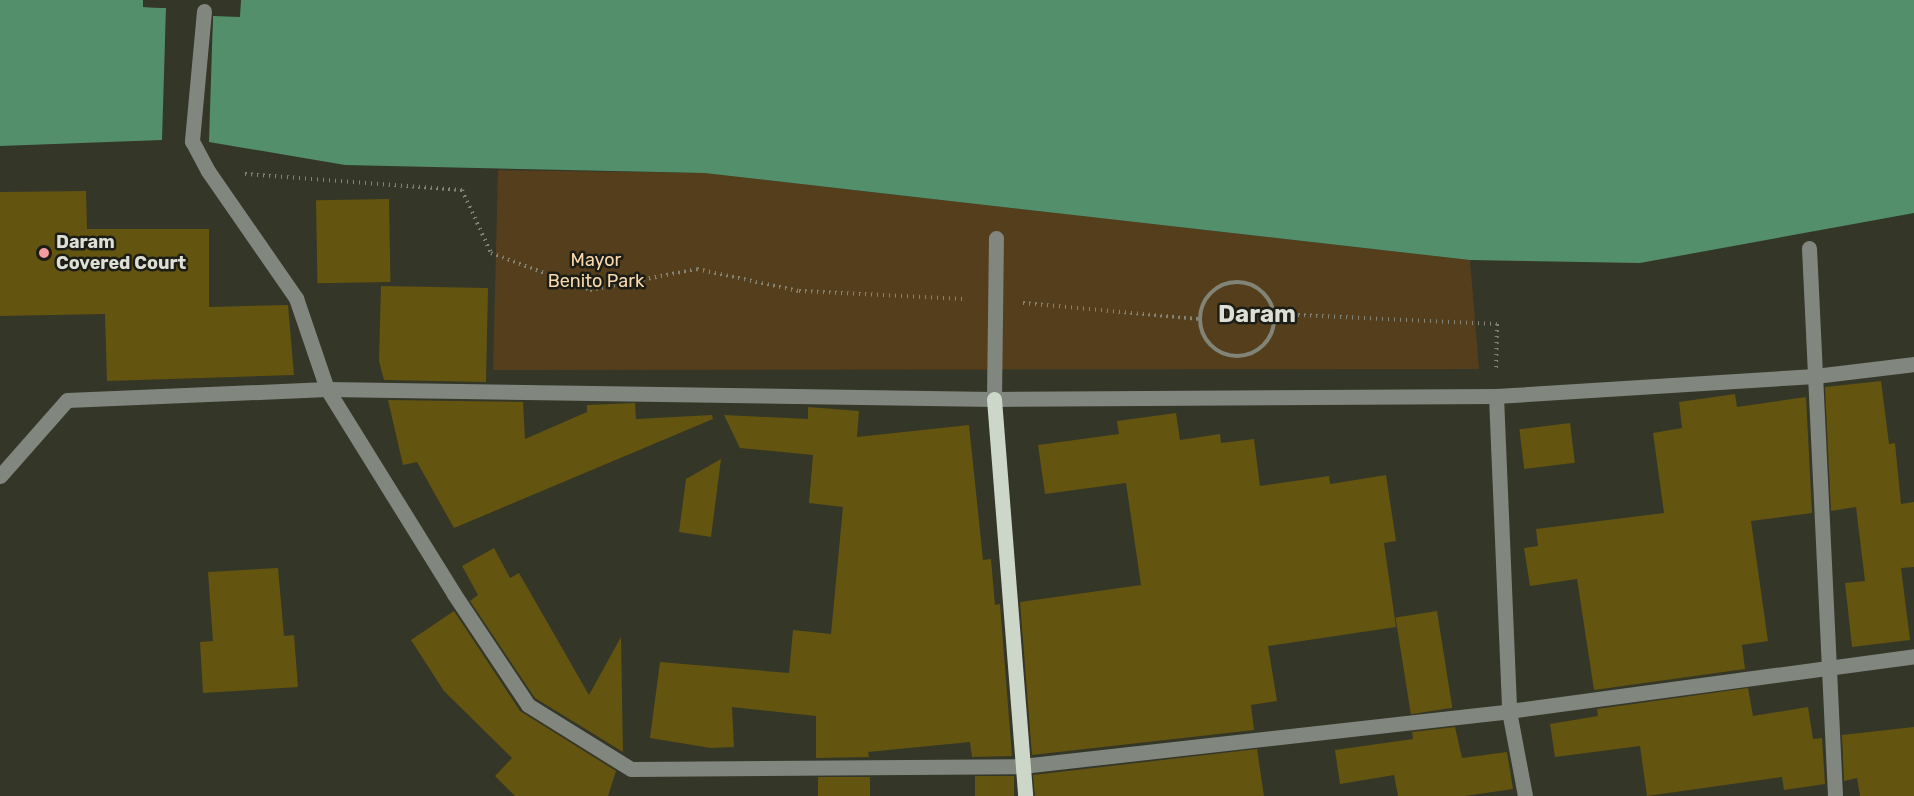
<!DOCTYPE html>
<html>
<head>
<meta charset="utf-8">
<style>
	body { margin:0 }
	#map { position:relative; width:1914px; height:796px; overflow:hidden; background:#343627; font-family:Rubik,sans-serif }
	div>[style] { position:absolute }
	.green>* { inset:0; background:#543e1c }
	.water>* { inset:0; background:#538f6a }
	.pier>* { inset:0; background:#343627 }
	.building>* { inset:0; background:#635410; transform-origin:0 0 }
	.path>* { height:4px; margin-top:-2px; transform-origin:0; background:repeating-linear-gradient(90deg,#828477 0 1.5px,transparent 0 6px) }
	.path>.ring { margin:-2px; padding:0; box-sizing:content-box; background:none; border:4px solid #828477; border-radius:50% }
	.minor>* { height:15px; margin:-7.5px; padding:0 7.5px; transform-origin:7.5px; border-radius:7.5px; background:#81867f }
	.major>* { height:15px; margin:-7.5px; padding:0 7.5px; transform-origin:7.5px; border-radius:7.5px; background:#cdd7c9 }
	.dots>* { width:16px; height:16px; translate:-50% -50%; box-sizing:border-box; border:3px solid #1c1d16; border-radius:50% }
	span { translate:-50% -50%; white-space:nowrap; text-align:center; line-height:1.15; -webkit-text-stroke:5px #1c1d16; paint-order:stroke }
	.poi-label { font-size:18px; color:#dddfd5; font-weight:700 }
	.left { translate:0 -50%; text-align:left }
	.park-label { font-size:18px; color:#f9d9ac }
	.district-label { font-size:24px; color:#dddfd5; font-weight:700 }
</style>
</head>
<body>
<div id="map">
	<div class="green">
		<div style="clip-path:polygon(498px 170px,704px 173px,1470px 260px,1479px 369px,493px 370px)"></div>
	</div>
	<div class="water">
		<div style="clip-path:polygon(0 0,143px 0,143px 7px,166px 8px,162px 140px,0 146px)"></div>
		<div style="clip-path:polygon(241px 0,1914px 0,1914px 213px,1640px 263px,1470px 260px,704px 173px,345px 165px,209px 142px,213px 16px,240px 16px)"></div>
	</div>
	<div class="pier">
		<div style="clip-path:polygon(143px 0,169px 7px,165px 140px,166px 8px,143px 7px)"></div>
		<div style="clip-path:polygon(238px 0,240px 17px,213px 16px,206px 142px,210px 15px,237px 13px)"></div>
	</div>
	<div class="building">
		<div style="clip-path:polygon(86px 191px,87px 229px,209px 229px,209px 307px,288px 305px,294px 375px,107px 381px,105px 314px,0 316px,0 192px)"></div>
		<div style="left:389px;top:199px;width:83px;height:73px;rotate:89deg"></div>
		<div style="clip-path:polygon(381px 286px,488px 288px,486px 382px,384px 380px,379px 361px)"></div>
		<div style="clip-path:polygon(1881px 381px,1889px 444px,1895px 443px,1901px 504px,1914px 502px,1914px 567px,1901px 568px,1910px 640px,1852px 647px,1845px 583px,1865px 581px,1856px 507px,1831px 511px,1825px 387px)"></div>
		<div style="clip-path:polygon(1735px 394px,1737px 407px,1806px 397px,1812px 513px,1751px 521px,1768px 641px,1742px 645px,1745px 669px,1594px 690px,1577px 579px,1530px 586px,1524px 548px,1538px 546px,1536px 529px,1664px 513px,1653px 433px,1682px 428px,1679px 402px)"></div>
		<div style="clip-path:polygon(388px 400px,523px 402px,525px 439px,587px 412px,587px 405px,635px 403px,636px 419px,712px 415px,713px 419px,454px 528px,417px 462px,403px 465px)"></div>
		<div style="clip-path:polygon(808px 407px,859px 411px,857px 437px,969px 425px,983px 560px,991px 559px,995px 605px,1000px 604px,1012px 756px,972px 757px,970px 742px,868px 752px,869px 757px,816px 758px,816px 716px,732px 707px,734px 747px,711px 748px,650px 738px,660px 662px,789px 673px,793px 630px,831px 634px,843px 507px,809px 503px,813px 455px,740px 448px,724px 415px,808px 419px)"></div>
		<div style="clip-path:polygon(1176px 413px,1180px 440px,1220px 434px,1221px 443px,1254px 439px,1260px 486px,1329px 476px,1330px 484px,1386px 475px,1396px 541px,1384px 543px,1396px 627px,1268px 646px,1277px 701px,1251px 705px,1254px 730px,1032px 755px,1020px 602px,1141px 585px,1126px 483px,1045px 494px,1038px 445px,1119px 434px,1117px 421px)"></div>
		<div style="left:1570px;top:423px;width:40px;height:51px;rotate:83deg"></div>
		<div style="clip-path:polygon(721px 459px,711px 537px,679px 532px,686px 479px)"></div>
		<div style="clip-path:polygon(494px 548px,510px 578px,519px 573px,589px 695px,621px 637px,623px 752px,535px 698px,470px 601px,478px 595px,462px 566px)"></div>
		<div style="clip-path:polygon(278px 568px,284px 636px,294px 635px,298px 687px,203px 693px,200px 642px,213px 641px,208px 572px)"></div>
		<div style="clip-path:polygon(454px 611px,520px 711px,616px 771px,608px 796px,515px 796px,495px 776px,512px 758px,444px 691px,411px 640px)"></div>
		<div style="left:1437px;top:611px;width:98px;height:42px;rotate:81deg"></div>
		<div style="clip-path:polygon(1748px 688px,1753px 716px,1808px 707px,1813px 739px,1822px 738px,1825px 784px,1784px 790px,1782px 777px,1647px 796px,1640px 746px,1555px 757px,1550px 724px,1598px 716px,1597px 709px)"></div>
		<div style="clip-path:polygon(1455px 727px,1462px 758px,1507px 752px,1513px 789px,1465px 796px,1398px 796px,1394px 775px,1340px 784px,1335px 750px,1413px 739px,1412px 732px)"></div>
		<div style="clip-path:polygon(1914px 727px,1914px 796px,1860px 796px,1857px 778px,1844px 781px,1842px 735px)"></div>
		<div style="clip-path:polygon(1257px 749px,1264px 796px,1035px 796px,1033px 775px)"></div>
		<div style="left:975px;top:776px;width:39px;height:20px"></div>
		<div style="left:818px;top:777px;width:52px;height:19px"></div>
	</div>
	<div class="path">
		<div style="left:245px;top:174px;width:218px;rotate:4.2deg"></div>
		<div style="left:462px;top:190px;width:69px;rotate:65.3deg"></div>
		<div style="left:491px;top:253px;width:106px;rotate:20.5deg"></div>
		<div style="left:590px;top:290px;width:109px;rotate:-11.1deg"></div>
		<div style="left:697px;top:269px;width:104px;rotate:12.2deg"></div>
		<div style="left:799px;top:291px;width:166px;rotate:2.8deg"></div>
		<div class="ring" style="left:1200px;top:282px;width:70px;height:70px"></div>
		<div style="left:1023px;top:303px;width:178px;rotate:5.2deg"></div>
		<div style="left:1274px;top:314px;width:223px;rotate:2.6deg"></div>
		<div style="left:1497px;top:324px;width:44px;rotate:91.3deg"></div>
	</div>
	<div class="minor">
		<div style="left:204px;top:11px;width:131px;rotate:95.3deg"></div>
		<div style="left:192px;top:141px;width:34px;rotate:62deg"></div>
		<div style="left:208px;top:171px;width:155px;rotate:55.3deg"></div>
		<div style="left:296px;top:298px;width:96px;rotate:71.2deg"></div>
		<div style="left:327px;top:389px;width:241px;rotate:58.2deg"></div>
		<div style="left:454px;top:594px;width:133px;rotate:56.3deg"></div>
		<div style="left:528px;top:705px;width:121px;rotate:31.9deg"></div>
		<div style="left:631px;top:769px;width:391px;rotate:-0.4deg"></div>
		<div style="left:1022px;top:766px;width:490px;rotate:-6.4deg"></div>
		<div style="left:1509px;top:711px;width:409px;rotate:-7.7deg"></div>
		<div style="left:1809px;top:248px;width:549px;rotate:87.28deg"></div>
		<div style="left:1496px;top:396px;width:315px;rotate:87.6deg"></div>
		<div style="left:1509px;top:711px;width:86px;rotate:79.3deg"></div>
		<div style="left:994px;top:399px;width:161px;rotate:-89.3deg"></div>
		<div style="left:0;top:476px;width:101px;rotate:-48.6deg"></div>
		<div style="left:67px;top:400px;width:260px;rotate:-2.4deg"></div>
		<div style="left:327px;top:389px;width:667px;rotate:0.86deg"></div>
		<div style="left:994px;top:399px;width:502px;rotate:-0.34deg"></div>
		<div style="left:1496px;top:396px;width:320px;rotate:-3.6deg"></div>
		<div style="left:1815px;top:376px;width:100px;rotate:-6.9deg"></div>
	</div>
	<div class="major">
		<div style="left:994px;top:399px;width:398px;rotate:85.5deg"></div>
	</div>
	<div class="dots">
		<div style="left:44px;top:253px;background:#f49b9f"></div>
	</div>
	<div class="poi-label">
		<span class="left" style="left:56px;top:253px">Daram<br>Covered Court</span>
	</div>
	<div class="park-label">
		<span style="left:596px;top:271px">Mayor<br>Benito Park</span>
	</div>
	<div class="district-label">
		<span style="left:1257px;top:315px">Daram</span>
	</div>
</div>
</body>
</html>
